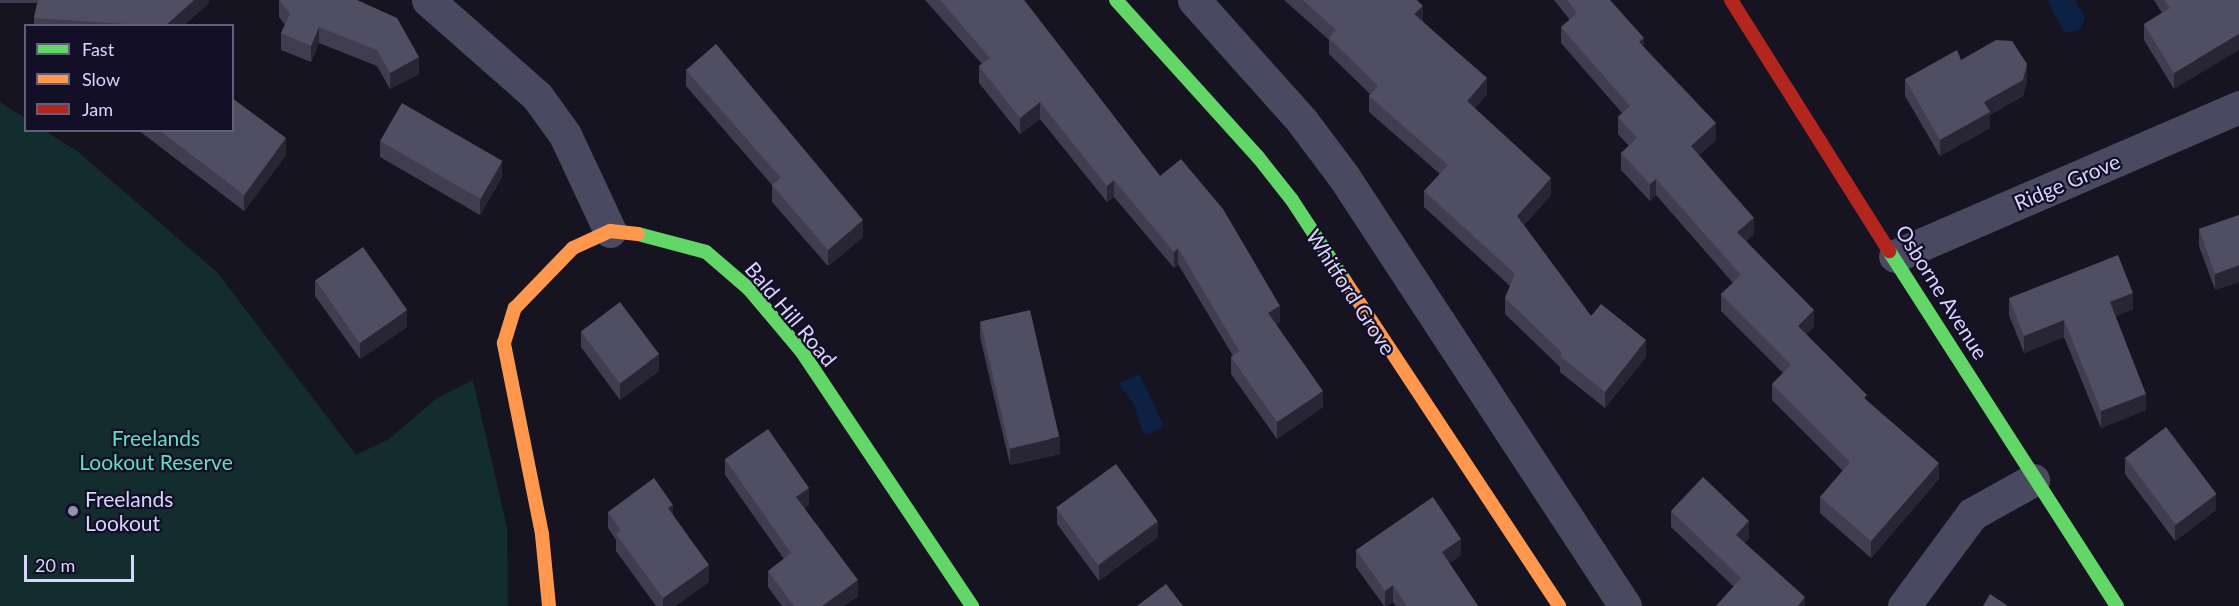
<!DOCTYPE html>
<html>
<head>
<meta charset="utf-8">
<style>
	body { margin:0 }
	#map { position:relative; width:2239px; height:606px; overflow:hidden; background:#161421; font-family:Lato,sans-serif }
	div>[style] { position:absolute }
	.green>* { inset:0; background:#132c2d }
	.water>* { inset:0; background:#0d2144 }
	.street>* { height:33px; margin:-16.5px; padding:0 16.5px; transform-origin:16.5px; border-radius:16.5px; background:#4a4962 }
	.fast>* { height:14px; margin:-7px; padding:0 7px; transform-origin:7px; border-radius:7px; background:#63d668 }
	.slow>* { height:14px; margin:-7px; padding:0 7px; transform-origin:7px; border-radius:7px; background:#ff974d }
	.jam>* { height:14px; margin:-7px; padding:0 7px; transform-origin:7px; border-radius:7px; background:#b3261e }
	.wall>* { inset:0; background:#403d50 }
	.shaded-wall>* { inset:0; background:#282635 }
	.building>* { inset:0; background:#504e63; transform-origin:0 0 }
	.dots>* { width:16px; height:16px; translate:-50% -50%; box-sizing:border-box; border:3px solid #130f26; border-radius:50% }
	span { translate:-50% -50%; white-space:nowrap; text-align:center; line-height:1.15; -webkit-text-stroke:4.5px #130f26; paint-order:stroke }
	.street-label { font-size:21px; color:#d9d4ff }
	.park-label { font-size:21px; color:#5fe0c0 }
	.poi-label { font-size:21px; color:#d9d4ff }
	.left { translate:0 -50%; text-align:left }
	.legend { position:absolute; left:24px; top:24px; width:210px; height:108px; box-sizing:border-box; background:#130f26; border:2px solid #625e7d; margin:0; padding:8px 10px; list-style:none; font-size:18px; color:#d9d4ff }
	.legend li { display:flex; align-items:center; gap:12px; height:30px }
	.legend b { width:30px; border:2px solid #625e7d }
	.scale { position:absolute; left:24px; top:555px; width:110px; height:27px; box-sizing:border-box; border:3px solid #d9d4ff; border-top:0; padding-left:8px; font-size:18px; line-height:21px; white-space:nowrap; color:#d9d4ff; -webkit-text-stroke:4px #130f26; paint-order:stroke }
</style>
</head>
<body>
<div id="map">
	<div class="green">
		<div style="clip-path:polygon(0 102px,25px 118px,26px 130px,45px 131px,77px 151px,217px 272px,356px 455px,389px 439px,437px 398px,473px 380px,507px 527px,508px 606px,0 606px)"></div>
	</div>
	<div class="water">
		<div style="clip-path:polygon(2047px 0,2075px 0,2085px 16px,2081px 29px,2068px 33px,2062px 29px)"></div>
		<div style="clip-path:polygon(1139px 374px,1164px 426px,1150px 434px,1143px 433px,1133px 402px,1118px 384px)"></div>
	</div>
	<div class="street">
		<div style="left:428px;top:0;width:145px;rotate:41.4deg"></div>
		<div style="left:537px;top:96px;width:48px;rotate:54.3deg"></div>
		<div style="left:565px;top:135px;width:106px;rotate:64.9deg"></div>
		<div style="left:1194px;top:0;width:162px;rotate:48.2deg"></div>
		<div style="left:1302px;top:121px;width:70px;rotate:53.1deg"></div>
		<div style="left:1344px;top:177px;width:513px;rotate:56.77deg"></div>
		<div style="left:1895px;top:256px;width:375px;rotate:-23.4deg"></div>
		<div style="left:1904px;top:606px;width:114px;rotate:-53.5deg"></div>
		<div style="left:1972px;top:514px;width:70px;rotate:-29.1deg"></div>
	</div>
	<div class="fast">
		<div style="left:1116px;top:0;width:212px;rotate:47.9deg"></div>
		<div style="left:1258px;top:157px;width:55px;rotate:51.7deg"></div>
		<div style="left:1292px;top:200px;width:97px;rotate:56.8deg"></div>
		<div style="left:638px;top:234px;width:70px;rotate:14.8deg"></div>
		<div style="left:706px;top:252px;width:57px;rotate:40.7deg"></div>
		<div style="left:749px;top:289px;width:82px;rotate:49.9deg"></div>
		<div style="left:802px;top:352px;width:306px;rotate:56.2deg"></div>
		<div style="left:1889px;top:251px;width:422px;rotate:57.3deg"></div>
	</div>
	<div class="slow">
		<div style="left:1345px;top:281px;width:389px;rotate:56.6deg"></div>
		<div style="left:549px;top:606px;width:72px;rotate:-95.6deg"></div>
		<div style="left:542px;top:534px;width:195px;rotate:-101.3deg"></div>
		<div style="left:504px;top:343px;width:37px;rotate:-73deg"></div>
		<div style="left:515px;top:308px;width:83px;rotate:-46deg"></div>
		<div style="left:573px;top:248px;width:41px;rotate:-24.7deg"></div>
		<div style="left:610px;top:231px;width:28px;rotate:6deg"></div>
	</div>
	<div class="jam">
		<div style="left:1731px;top:0;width:297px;rotate:57.8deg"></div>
	</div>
	<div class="wall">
		<div style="clip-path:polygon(0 0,209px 0,209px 3px,183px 26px,34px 26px,34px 18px,37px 3px,0 3px)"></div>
		<div style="clip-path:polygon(279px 0,357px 0,419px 74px,390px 89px,377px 66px,319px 43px,311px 62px,281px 50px,281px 33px,285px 25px,279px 17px)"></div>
		<div style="clip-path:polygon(925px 0,1024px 0,1160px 176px,1280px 322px,1276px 324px,1323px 407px,1277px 439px,1231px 374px,1231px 357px,1233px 356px,1178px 264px,1174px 268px,1114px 197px,1107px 202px,1040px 119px,1020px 134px,979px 83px,979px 66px,982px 64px)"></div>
		<div style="clip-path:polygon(1284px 0,1417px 0,1423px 21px,1487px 94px,1475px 108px,1551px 195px,1524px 225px,1591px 316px,1646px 357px,1605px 408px,1560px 372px,1560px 367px,1505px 314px,1505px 298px,1510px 286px,1424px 207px,1424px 191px,1440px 174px,1369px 112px,1369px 96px,1370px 94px,1329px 54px,1329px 40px)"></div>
		<div style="clip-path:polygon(1554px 0,1610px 0,1644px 47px,1716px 140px,1699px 155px,1754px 234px,1746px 241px,1814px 327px,1806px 334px,1939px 479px,1871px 558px,1820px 513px,1820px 497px,1843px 471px,1772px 400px,1772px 384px,1783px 373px,1721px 311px,1721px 294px,1733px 283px,1656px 195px,1650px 201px,1621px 170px,1621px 153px,1629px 146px,1618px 134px,1618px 117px,1622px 113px,1561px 43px,1561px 27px,1570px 20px)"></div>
		<div style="clip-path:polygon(2154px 0,2239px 0,2174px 89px,2144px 40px,2144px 24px,2162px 13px)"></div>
		<div style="clip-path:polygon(1961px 60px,2027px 81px,2023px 96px,1990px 115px,1990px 128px,1940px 156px,1905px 96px,1905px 79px)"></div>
		<div style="clip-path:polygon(686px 70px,863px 237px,828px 266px,772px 202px,772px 185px,686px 86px)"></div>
		<div style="clip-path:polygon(138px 130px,232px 130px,286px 155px,244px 211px)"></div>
		<div style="clip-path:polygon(380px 141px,502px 177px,480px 215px,380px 157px)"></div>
		<div style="clip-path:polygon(2239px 215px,2239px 282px,2215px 290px,2199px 246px,2199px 229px)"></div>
		<div style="clip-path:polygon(315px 280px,407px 327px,360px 359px,315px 296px)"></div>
		<div style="clip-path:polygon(2009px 298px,2133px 309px,2115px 316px,2146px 410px,2101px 428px,2064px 337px,2024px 353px,2009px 315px)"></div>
		<div style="clip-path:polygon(980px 321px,1060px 454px,1010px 465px,980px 337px)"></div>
		<div style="clip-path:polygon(581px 331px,659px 371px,620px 400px,581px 347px)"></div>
		<div style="clip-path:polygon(2125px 457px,2216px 510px,2175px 541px,2125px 474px)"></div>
		<div style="clip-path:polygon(725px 459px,809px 505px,804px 508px,858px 596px,844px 606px,782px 606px,768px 587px,768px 571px,784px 559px,725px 475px)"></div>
		<div style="clip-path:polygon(1057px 508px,1158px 537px,1099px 581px,1057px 524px)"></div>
		<div style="clip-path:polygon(1671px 511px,1749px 538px,1744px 543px,1805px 606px,1733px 586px,1671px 527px)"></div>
		<div style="clip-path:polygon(608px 512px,673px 515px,709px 582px,675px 606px,656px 606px,616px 551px,616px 540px,608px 528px)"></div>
		<div style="clip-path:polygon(1356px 550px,1461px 555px,1449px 563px,1478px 606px,1396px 606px,1393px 602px,1387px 606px,1384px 606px,1356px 567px)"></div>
	</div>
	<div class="shaded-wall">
		<div style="clip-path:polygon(194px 0,209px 0,209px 3px,183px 26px,165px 26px)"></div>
		<div style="clip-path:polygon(1423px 6px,1423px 22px,1414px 14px)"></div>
		<div style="clip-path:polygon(319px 27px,319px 43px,311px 62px,311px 46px)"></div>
		<div style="clip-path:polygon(2239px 34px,2239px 50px,2174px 89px,2174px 73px)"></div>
		<div style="clip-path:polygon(1644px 38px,1644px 54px,1639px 42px)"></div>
		<div style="clip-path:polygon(419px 57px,419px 74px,390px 89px,390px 73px)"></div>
		<div style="clip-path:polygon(2027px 64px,2027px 81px,2023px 96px,1990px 115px,1990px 128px,1940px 156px,1940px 140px)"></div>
		<div style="clip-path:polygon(1487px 78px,1487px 94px,1467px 117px,1467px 101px)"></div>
		<div style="clip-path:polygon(1040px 102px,1040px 119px,1020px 134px,1020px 118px)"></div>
		<div style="clip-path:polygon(1716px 123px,1716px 140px,1691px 162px,1691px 146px)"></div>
		<div style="clip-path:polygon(286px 138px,286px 155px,244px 211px,244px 195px)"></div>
		<div style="clip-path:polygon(502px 161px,502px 177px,480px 215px,480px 199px)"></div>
		<div style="clip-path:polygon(1551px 178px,1551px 195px,1517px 232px,1517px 216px)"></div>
		<div style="clip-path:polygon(1656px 179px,1656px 195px,1650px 201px,1650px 184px)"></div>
		<div style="clip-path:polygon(1114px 180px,1114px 197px,1107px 202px,1107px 186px)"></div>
		<div style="clip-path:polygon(1754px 218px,1754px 234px,1737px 249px,1737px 232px)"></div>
		<div style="clip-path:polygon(863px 220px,863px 237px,828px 266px,828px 250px)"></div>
		<div style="clip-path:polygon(1178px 248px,1178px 264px,1174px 268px,1174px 252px)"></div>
		<div style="clip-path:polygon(2239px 265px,2239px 282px,2215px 290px,2215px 274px)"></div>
		<div style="clip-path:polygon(2133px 293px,2133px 309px,2110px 319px,2110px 302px)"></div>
		<div style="clip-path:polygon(1280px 306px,1280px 322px,1268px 329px,1268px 313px)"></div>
		<div style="clip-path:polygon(407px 310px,407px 327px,360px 359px,360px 342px)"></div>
		<div style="clip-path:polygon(1814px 310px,1814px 327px,1798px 342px,1798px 326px)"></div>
		<div style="clip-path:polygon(2064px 320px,2064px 337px,2024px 353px,2024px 336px)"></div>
		<div style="clip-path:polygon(1646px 340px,1646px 357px,1605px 408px,1605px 392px)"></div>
		<div style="clip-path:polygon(659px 354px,659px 371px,620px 400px,620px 383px)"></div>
		<div style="clip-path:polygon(1323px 391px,1323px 407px,1277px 439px,1277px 422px)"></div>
		<div style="clip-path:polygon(2146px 394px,2146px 410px,2101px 428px,2101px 411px)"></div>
		<div style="clip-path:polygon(1060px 437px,1060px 454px,1010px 465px,1010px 449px)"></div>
		<div style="clip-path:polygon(1939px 463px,1939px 479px,1871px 558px,1871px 541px)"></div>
		<div style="clip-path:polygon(809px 488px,809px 505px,796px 513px,796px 497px)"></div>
		<div style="clip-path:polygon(2216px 494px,2216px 510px,2175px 541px,2175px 525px)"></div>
		<div style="clip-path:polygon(673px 505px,673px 521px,668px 508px)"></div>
		<div style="clip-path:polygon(1158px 521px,1158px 537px,1099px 581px,1099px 565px)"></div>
		<div style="clip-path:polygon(1749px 521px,1749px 538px,1736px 552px,1736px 535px)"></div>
		<div style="clip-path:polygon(1461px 539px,1461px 555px,1442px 569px,1442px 552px)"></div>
		<div style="clip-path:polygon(709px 565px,709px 582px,675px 606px,663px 606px,663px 598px)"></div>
		<div style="clip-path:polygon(858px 580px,858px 596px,844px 606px,822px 606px)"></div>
		<div style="clip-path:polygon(1393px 585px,1393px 602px,1387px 606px,1385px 606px,1385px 591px)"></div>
		<div style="clip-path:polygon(1805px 597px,1805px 606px,1798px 606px)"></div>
	</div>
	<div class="building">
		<div style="clip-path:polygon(38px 0,194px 0,165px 26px,128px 26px,127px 24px,34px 18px)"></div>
		<div style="clip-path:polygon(279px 0,357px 0,397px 18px,419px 57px,390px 73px,377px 50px,319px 27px,311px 46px,281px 33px,290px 14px)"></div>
		<div style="clip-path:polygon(940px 0,1024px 0,1160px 176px,1181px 159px,1223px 209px,1280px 306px,1268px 313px,1323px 391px,1277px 422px,1231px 357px,1239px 351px,1178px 248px,1174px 252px,1114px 180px,1107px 186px,1040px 102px,1020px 118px,979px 66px,990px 58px)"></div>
		<div style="clip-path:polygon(1303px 0,1417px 0,1423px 6px,1414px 14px,1487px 78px,1467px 101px,1551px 178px,1517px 216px,1591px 316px,1601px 304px,1646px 340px,1605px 392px,1560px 356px,1562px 353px,1505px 298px,1515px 274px,1424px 191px,1448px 165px,1369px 96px,1378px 86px,1329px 38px,1336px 30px)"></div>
		<div style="clip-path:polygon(1567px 0,1610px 0,1644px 38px,1639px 42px,1716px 123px,1691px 146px,1754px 218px,1737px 232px,1814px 310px,1798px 326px,1867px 395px,1864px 398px,1939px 463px,1871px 541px,1820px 497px,1850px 462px,1772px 384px,1791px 365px,1721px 294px,1741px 275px,1656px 179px,1650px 184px,1621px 153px,1637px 138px,1618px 117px,1630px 106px,1561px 27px,1577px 13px)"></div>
		<div style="clip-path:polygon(2164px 0,2239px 0,2239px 34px,2174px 73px,2144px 24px,2170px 8px)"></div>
		<div style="clip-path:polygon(1996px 40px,2012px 41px,2027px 64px,2023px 80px,1984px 102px,1990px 112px,1940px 140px,1905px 79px,1957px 50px,1961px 60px)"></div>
		<div style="clip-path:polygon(716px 44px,863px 220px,828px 250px,772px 185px,781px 178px,686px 70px)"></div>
		<div style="clip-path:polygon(232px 98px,286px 138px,244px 195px,159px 130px,232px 130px)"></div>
		<div style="left:402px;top:103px;width:116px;height:44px;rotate:30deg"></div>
		<div style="clip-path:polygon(2239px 215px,2239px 265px,2215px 274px,2199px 229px)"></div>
		<div style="left:363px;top:247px;width:77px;height:58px;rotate:55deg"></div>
		<div style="clip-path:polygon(2118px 255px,2133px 293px,2110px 302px,2146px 394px,2101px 411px,2064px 320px,2024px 336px,2009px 298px)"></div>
		<div style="left:620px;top:302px;width:65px;height:49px;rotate:53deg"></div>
		<div style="left:1030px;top:310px;width:130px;height:51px;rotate:77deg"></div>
		<div style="left:2166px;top:427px;width:84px;height:51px;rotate:53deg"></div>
		<div style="clip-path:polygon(768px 429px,809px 488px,796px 497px,858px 580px,822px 606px,794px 606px,768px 571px,791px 553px,725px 459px)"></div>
		<div style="left:1116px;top:464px;width:71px;height:74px;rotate:54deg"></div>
		<div style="clip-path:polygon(1703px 477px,1749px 521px,1736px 535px,1805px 597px,1798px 606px,1716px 606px,1741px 578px,1671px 511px)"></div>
		<div style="clip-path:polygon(654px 478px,673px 505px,668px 508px,709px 565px,663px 598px,616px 534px,621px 531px,608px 512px)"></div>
		<div style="clip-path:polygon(1433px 497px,1461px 539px,1442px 552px,1478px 606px,1407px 606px,1393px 585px,1385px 591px,1356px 550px)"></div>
		<div style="clip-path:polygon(1166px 584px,1183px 606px,1137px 606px)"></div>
		<div style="clip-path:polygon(1990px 594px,2008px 606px,1983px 606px)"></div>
	</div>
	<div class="dots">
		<div style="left:73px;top:511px;background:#9591b1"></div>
	</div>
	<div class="street-label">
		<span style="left:2067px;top:182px;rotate:-23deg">Ridge Grove</span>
		<span style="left:1351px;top:292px;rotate:57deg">Whitford Grove</span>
		<span style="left:1942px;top:292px;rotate:58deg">Osborne Avenue</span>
		<span style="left:791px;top:314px;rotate:50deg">Bald Hill Road</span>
	</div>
	<div class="park-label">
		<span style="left:156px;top:450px">Freelands<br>Lookout Reserve</span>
	</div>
	<div class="poi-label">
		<span class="left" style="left:85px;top:511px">Freelands<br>Lookout</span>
	</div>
	<ul class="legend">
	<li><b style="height:8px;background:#63d668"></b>Fast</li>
	<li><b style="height:8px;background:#ff974d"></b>Slow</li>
	<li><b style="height:8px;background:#b3261e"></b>Jam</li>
	</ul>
	<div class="scale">20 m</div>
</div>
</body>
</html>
